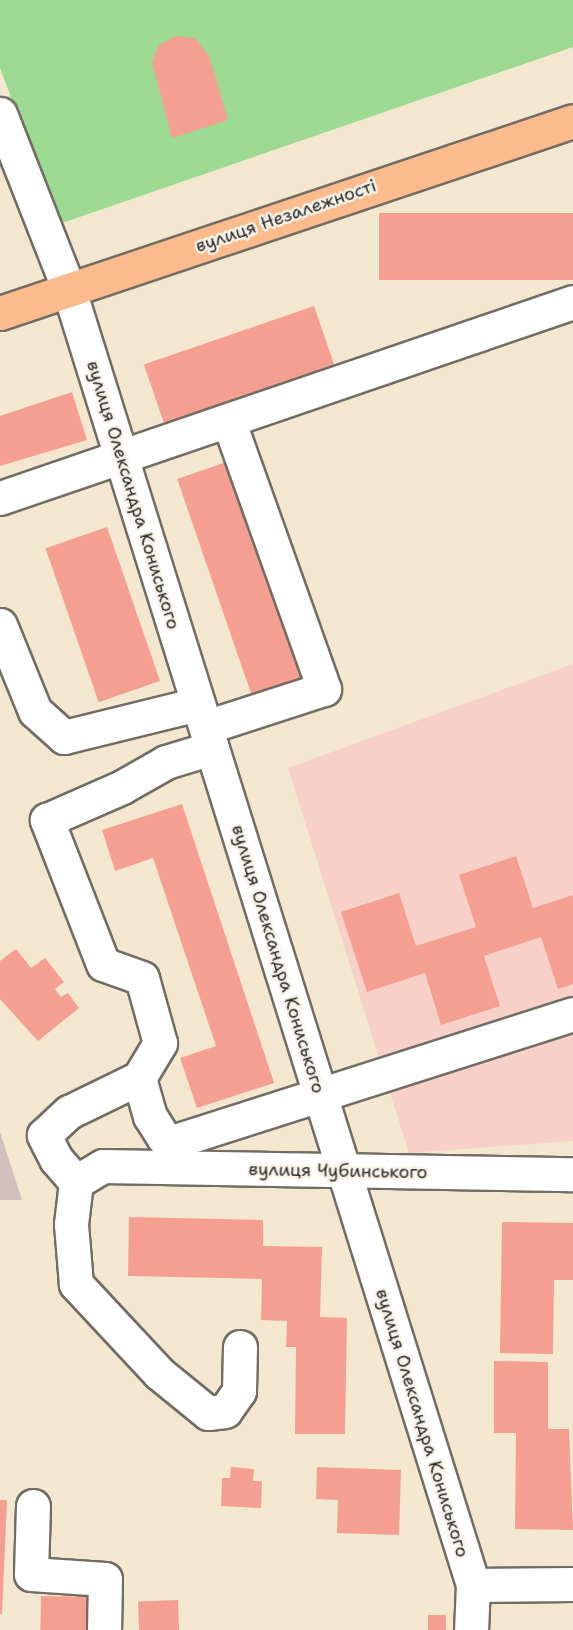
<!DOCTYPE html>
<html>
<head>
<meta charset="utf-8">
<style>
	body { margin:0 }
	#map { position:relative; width:573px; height:1630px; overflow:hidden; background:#f3e7cf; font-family:"Shantell Sans",sans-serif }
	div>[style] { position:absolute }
	.built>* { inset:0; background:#f7d1c7 }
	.industrial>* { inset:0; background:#d2bfc0 }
	.green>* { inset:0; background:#9bda90 }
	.building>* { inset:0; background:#f59f92; transform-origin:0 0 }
	.roads { filter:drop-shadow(2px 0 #716d64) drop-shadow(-2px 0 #716d64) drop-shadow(0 2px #716d64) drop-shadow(0 -2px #716d64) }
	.minor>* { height:33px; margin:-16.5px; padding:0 16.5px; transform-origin:16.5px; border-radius:16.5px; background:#fff }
	.major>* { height:33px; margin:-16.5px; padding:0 16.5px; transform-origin:16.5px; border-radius:16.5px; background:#fbbb8c }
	span { translate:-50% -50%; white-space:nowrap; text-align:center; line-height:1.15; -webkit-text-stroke:5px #f7f3e8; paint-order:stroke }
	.street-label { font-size:18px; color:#2b2b2b }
</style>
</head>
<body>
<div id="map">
	<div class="built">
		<div style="clip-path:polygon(573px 664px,573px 1141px,409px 1153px,288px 768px)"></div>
	</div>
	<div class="industrial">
		<div style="clip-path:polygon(0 1132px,22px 1200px,0 1200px)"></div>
	</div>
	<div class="green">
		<div style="clip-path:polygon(0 0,573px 0,573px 47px,59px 224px,0 68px)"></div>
	</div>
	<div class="building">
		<div style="clip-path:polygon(176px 36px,195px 38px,209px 56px,228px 120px,172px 138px,152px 63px,158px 46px)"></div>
		<div style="left:573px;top:213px;width:67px;height:194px;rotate:90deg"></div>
		<div style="left:314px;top:306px;width:62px;height:180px;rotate:71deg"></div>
		<div style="clip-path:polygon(72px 392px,87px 440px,0 466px,0 416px)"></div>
		<div style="left:232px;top:460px;width:234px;height:58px;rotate:71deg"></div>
		<div style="left:107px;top:527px;width:163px;height:65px;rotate:71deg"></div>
		<div style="clip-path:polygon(182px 804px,274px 1083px,197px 1108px,180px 1058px,216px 1046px,153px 858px,115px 871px,102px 830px)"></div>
		<div style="clip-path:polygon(516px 856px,533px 908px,573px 895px,573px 984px,558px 989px,541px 937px,484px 956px,500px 1006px,441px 1025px,425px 973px,367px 992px,341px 912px,399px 893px,416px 946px,476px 927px,459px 875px)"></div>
		<div style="clip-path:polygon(16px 949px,31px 968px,45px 958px,64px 982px,55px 989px,61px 997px,68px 993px,79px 1008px,38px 1041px,0 999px,0 961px)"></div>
		<div style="clip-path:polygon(129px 1217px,263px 1220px,263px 1246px,322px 1247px,320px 1317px,347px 1318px,345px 1434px,295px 1434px,296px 1347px,286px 1347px,287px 1321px,261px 1320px,262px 1279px,128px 1276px)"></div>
		<div style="clip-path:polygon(502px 1222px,573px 1223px,573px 1280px,554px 1280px,553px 1354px,500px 1353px)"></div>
		<div style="clip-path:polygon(494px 1361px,548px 1362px,548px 1429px,569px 1429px,573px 1530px,515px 1529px,516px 1433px,494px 1433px)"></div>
		<div style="clip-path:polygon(231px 1467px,254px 1469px,253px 1481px,262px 1481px,261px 1508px,221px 1506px,222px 1478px,230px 1478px)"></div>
		<div style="clip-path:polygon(317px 1467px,401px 1470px,399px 1535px,337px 1533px,338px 1500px,316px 1499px)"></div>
		<div style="clip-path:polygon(0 1500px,7px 1500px,2px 1614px,0 1614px)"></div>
		<div style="left:41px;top:1596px;width:49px;height:34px;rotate:1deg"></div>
		<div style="left:178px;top:1600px;width:30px;height:40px;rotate:88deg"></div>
		<div style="left:428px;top:1615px;width:18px;height:15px"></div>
	</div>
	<div class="roads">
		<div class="minor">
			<div style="left:0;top:114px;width:189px;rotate:68.6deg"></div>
			<div style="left:69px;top:290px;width:1357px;rotate:72.67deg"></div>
			<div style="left:473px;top:1585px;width:45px;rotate:92.5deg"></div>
			<div style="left:0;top:498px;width:606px;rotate:-18.88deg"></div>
			<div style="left:0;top:625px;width:93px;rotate:67.9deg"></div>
			<div style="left:35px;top:711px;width:39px;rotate:42deg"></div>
			<div style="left:64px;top:737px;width:138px;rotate:-13.8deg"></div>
			<div style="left:206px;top:727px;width:124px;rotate:-17.9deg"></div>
			<div style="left:324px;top:689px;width:283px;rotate:-109.6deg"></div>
			<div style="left:139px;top:1078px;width:41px;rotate:-59deg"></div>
			<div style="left:160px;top:1043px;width:67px;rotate:-105.5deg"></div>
			<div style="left:142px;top:978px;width:41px;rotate:-160.3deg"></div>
			<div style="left:103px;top:964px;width:155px;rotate:-111.3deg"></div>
			<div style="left:47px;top:820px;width:82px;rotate:-23.7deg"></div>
			<div style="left:122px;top:787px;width:51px;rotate:-29.6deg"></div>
			<div style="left:166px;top:762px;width:48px;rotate:-16.9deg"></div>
			<div style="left:76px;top:1182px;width:30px;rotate:-131deg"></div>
			<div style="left:56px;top:1159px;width:27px;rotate:-117deg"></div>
			<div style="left:44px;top:1135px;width:34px;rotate:-43deg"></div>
			<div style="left:69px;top:1112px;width:78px;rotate:-25.9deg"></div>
			<div style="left:139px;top:1078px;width:40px;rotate:74deg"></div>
			<div style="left:150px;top:1116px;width:26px;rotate:58deg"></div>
			<div style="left:164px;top:1138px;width:9px;rotate:27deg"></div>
			<div style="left:172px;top:1142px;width:421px;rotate:-17.7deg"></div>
			<div style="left:240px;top:1347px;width:44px;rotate:91.3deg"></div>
			<div style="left:239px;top:1391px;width:24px;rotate:125deg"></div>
			<div style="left:225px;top:1411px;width:17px;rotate:173deg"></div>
			<div style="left:208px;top:1413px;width:63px;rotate:-140.8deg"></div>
			<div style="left:159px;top:1373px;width:122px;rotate:-133deg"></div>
			<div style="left:76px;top:1284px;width:60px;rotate:-94.8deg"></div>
			<div style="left:71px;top:1224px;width:42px;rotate:-83.2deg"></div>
			<div style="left:76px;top:1182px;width:31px;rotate:-31deg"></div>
			<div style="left:103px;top:1166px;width:470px;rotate:1deg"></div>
			<div style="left:33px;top:1506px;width:68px;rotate:91.7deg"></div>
			<div style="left:31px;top:1574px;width:74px;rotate:3.9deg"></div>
			<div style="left:105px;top:1579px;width:51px;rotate:91.1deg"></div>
			<div style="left:473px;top:1585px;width:100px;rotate:-0.6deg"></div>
		</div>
		<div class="major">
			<div style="left:0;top:313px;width:604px;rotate:-18.52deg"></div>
		</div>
	</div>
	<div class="street-label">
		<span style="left:286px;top:216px;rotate:-19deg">вулиця Незалежності</span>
		<span style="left:133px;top:495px;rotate:73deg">вулиця Олександра Кониського</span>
		<span style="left:278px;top:959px;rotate:73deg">вулиця Олександра Кониського</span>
		<span style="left:338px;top:1171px;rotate:1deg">вулиця Чубинського</span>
		<span style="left:422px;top:1423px;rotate:73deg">вулиця Олександра Кониського</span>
	</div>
</div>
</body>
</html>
